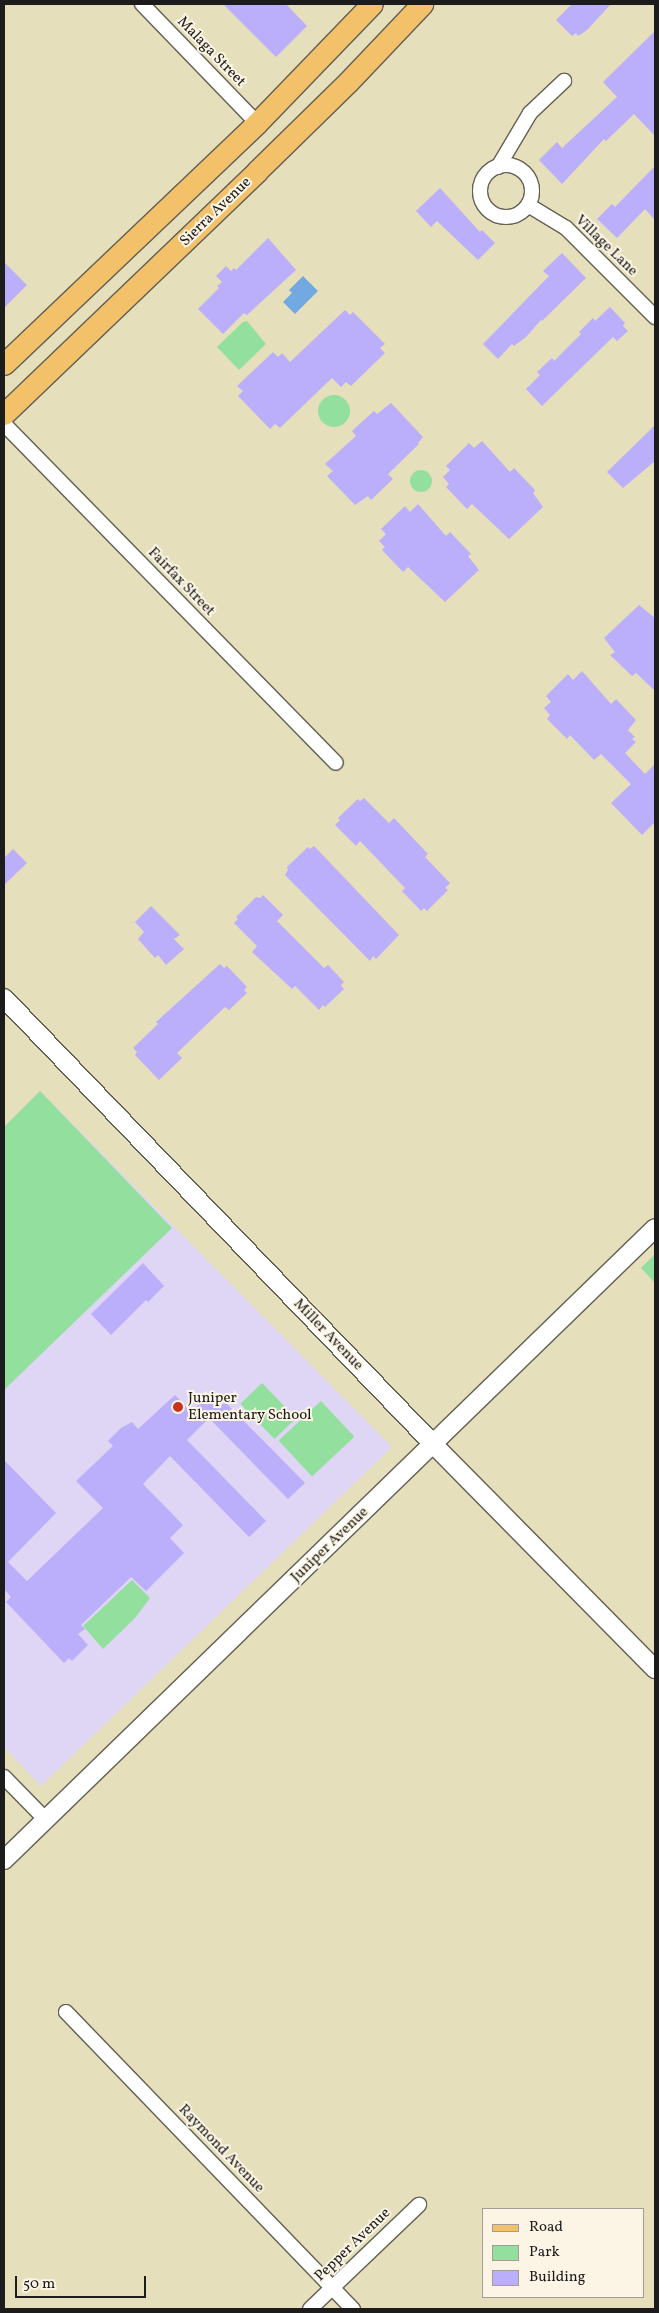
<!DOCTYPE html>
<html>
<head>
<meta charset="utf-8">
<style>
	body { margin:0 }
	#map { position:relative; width:659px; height:2313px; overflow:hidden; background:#e6dfbb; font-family:Vollkorn,serif }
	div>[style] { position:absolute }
	.built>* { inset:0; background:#dfd5f5 }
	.green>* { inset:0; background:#93e09e; transform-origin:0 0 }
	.round { border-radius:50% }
	.water>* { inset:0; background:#73a9e1 }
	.building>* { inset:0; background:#bbaefa }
	.roads { filter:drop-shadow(1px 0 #636054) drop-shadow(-1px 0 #636054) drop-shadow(0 1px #636054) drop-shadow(0 -1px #636054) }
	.minor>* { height:14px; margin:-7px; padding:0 7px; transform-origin:7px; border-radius:7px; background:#fff }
	.minor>.ring { margin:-7px; padding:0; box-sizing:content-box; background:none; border:14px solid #fff; border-radius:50% }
	.tertiary>* { height:18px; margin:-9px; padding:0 9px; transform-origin:9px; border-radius:9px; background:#fff }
	.primary>* { height:21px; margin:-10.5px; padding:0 10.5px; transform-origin:10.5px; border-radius:10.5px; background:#f4c16b }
	.dots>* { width:14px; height:14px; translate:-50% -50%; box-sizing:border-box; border:2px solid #fcf5e5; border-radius:50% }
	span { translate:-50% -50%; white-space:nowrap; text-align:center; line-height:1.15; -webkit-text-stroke:4px #fcf5e5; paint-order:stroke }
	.street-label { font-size:15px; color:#1c1c1c }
	.poi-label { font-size:15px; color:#1c1c1c }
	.left { translate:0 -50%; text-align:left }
	.frame { position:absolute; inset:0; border:5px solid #1c1c1c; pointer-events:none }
	.legend { position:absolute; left:482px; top:2208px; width:162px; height:90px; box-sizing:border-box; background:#fcf5e5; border:1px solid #a29e95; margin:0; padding:6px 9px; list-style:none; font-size:15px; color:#1c1c1c }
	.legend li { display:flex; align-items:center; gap:10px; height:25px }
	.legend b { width:25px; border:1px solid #a29e95 }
	.scale { position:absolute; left:15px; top:2276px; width:131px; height:22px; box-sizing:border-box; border:2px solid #1c1c1c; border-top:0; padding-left:6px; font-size:15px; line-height:18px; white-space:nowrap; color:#1c1c1c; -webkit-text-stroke:4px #fcf5e5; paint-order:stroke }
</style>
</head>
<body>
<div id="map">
	<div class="built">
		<div style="clip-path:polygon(40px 1091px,392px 1447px,41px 1786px,4px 1747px,4px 1127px)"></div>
	</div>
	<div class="green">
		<div style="clip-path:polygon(247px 321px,266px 344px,239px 370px,217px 347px,243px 322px)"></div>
		<div class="round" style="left:318px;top:395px;width:32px;height:32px"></div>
		<div class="round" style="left:410px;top:470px;width:22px;height:22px"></div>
		<div style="clip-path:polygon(40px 1091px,172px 1228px,4px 1390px,4px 1127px)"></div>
		<div style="clip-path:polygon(655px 1254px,655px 1283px,641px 1268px)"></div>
		<div style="left:262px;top:1383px;width:49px;height:30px;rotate:46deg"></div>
		<div style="left:321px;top:1401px;width:49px;height:58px;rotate:47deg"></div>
		<div style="clip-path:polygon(132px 1580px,150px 1598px,135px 1618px,103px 1649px,83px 1626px)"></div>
	</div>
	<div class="water">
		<div style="clip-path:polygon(303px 276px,318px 291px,295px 314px,283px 302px,292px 293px,289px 290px)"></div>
	</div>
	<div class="building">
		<div style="clip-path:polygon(223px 4px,286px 4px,307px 26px,276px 57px)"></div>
		<div style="clip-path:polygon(572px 4px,611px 4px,587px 30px,578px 36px,576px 33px,572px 36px,556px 20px)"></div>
		<div style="clip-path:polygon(655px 31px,655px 136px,634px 114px,606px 141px,604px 139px,562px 184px,539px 160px,557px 142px,562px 148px,617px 97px,603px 82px)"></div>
		<div style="clip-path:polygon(655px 166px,655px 220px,645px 209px,617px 238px,597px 219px,612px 204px,615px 207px)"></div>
		<div style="clip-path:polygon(440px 188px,480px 232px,482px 230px,495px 243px,478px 260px,437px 221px,431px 227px,416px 211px)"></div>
		<div style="clip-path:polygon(268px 238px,296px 270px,247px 315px,244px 313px,223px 334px,198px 309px,219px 288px,217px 286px,222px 282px,216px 276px,226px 266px,231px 271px,234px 268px,236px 270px)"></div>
		<div style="clip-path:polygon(562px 253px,586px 278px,542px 321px,541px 320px,526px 337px,514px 346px,512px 344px,498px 359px,483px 344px,549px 276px,543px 271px)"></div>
		<div style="clip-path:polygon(4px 262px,27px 285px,4px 308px)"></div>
		<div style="clip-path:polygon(610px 307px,625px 323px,623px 326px,628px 331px,617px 341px,613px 337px,542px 406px,526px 389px,540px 375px,537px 372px,552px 358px,554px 361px,581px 334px,579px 332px,593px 318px,595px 321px)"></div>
		<div style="clip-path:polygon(345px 310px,350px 315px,353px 312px,385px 344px,380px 348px,385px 353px,351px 386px,346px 382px,341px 387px,332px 378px,280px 428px,275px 424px,270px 429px,238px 396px,243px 391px,237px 386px,273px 352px,278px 357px,282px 353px,290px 362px)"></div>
		<div style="clip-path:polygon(391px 403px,423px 437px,418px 443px,419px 444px,388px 474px,393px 479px,371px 500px,368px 496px,355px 505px,327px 476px,333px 471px,325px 464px,356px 436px,352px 431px,374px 411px,377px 414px)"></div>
		<div style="clip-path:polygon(655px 425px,655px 461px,623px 488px,607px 472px)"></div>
		<div style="clip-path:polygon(482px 441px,510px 472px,514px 468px,535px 490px,533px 493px,543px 507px,509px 539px,472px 504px,467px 509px,446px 487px,449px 484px,443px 477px,450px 470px,446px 466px,469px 443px,474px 448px)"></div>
		<div style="clip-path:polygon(418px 504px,446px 536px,450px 532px,471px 554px,468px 556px,479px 570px,445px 602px,408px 567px,403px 572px,382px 550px,385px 547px,379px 541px,386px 534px,381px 529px,405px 506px,410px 512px)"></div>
		<div style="clip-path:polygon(639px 605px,655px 618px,655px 691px,636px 673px,632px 676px,610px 655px,615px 652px,604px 638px)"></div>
		<div style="clip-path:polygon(582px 671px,611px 704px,616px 699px,636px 720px,628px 730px,635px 737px,632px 739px,636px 742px,625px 753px,645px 774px,655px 764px,655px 822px,642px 835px,611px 803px,631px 784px,601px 754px,594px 760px,570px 735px,567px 739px,547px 719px,550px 715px,544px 708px,551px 702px,546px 696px,568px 674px,573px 680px)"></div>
		<div style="clip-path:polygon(364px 798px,389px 823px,394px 818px,428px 854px,425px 857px,450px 883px,445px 888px,448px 890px,427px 911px,424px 908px,421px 911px,402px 891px,405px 888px,360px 841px,356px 846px,335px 825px,340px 820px,338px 818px,358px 799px,360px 801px)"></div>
		<div style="clip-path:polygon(314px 846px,399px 935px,376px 959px,373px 956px,370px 961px,285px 875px,288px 870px,287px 867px,308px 847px,310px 849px)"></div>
		<div style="clip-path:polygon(13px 849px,27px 863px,4px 885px,4px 858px)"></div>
		<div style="clip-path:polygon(263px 895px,283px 915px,277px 921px,324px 968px,328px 965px,344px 982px,341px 985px,344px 989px,325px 1007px,323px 1005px,319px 1010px,295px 986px,292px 989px,252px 952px,257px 946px,234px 923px,238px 919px,236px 917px,256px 897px,260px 898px)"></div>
		<div style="clip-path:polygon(151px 906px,180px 935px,174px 939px,184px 949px,166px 965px,158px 955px,155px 958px,138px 939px,144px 932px,135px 922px)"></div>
		<div style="clip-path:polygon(220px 964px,224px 968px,227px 966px,247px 987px,244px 990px,247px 993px,229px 1010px,225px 1007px,177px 1053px,182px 1058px,159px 1080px,135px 1055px,137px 1052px,133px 1048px,158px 1024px,156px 1022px)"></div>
		<div style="clip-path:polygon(143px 1263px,164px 1286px,148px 1302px,146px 1300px,111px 1335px,91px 1314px)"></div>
		<div style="clip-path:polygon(175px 1395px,191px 1412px,206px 1398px,218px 1409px,225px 1402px,305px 1483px,288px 1499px,209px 1418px,187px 1440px,266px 1521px,249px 1537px,170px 1456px,143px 1484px,183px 1525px,170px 1538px,184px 1553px,146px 1591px,131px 1577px,81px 1625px,85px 1629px,78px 1634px,88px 1645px,72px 1661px,69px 1658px,64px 1663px,6px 1602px,11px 1597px,4px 1589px,4px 1460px,56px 1513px,8px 1562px,27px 1581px,103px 1508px,76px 1481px,113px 1446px,108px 1441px,121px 1428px,132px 1422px,138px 1429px)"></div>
	</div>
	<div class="roads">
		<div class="minor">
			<div style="left:142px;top:4px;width:165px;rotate:46deg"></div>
			<div class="ring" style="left:480px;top:165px;width:38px;height:38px"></div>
			<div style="left:498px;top:167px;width:63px;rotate:-59.3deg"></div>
			<div style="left:530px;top:113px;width:47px;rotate:-43.3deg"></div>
			<div style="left:528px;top:205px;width:44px;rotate:31.2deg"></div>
			<div style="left:566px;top:228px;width:126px;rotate:45deg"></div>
			<div style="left:4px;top:424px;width:474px;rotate:45.6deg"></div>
			<div style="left:4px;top:1777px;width:59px;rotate:45.7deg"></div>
			<div style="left:66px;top:2012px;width:413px;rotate:46deg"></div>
			<div style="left:310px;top:2309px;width:151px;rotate:-43.7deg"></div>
		</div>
		<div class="tertiary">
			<div style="left:4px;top:998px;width:620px;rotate:46.11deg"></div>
			<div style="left:434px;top:1445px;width:315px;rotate:45.4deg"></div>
			<div style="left:4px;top:1860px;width:907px;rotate:-44.15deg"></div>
		</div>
		<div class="primary">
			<div style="left:4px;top:364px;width:349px;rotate:-43.6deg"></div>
			<div style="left:257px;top:123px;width:165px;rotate:-46deg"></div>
			<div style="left:4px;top:414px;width:351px;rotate:-43.8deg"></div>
			<div style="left:257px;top:171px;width:127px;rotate:-44.4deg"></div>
			<div style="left:348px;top:82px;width:108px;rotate:-46.5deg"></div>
		</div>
	</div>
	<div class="dots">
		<div style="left:178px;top:1407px;background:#c8321e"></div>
	</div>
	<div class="street-label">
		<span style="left:211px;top:52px;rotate:46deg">Malaga Street</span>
		<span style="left:216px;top:212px;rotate:-44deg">Sierra Avenue</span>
		<span style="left:606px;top:246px;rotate:44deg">Village Lane</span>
		<span style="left:181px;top:582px;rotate:46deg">Fairfax Street</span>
		<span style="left:328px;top:1335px;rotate:46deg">Miller Avenue</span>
		<span style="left:330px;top:1545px;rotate:-44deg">Juniper Avenue</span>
		<span style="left:221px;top:2149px;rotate:46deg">Raymond Avenue</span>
		<span style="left:353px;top:2245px;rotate:-44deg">Pepper Avenue</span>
	</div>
	<div class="poi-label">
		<span class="left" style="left:188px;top:1407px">Juniper<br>Elementary School</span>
	</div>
	<div class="frame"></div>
	<ul class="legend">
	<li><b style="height:6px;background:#f4c16b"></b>Road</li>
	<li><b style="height:14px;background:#93e09e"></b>Park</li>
	<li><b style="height:14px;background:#bbaefa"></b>Building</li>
	</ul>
	<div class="scale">50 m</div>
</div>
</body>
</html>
